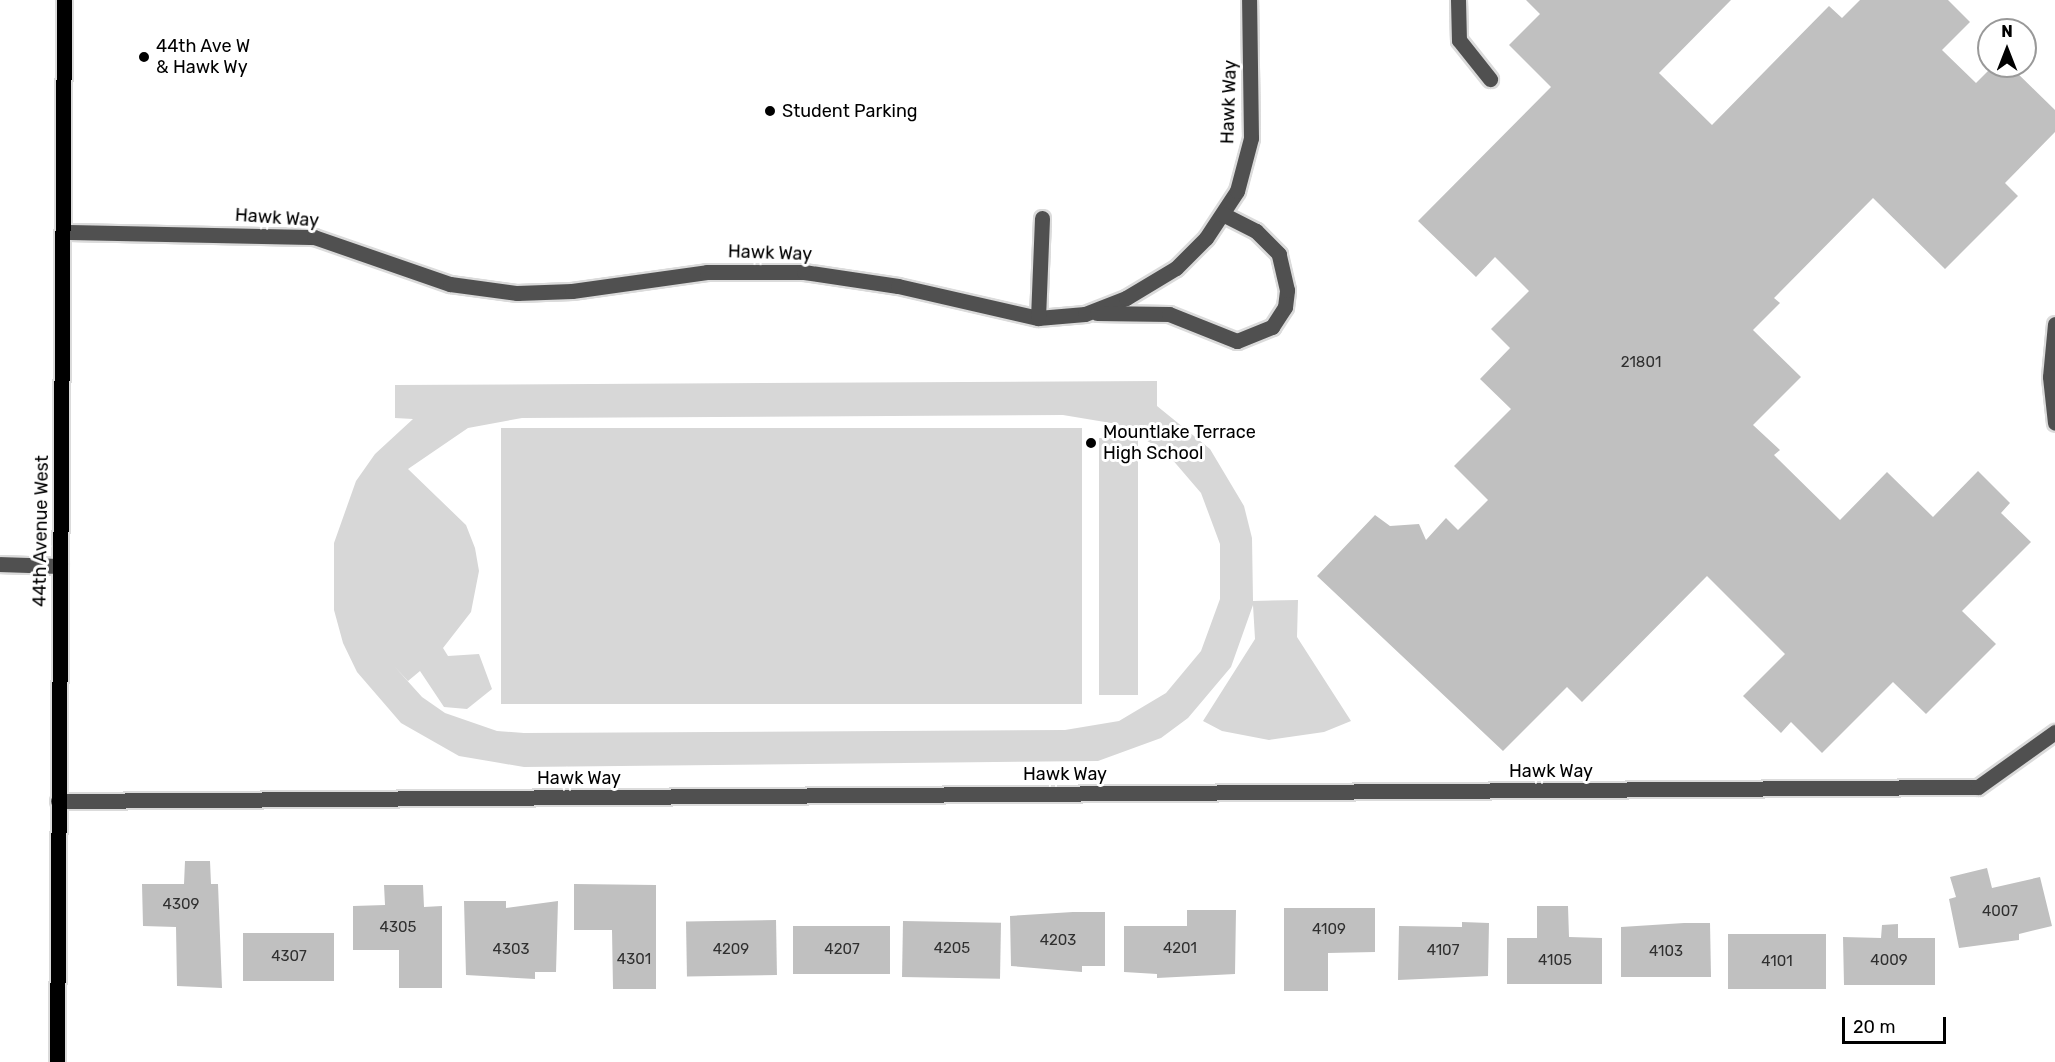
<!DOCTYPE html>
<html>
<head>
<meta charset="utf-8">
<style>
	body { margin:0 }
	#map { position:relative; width:2055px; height:1062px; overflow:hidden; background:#fff; font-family:Rubik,sans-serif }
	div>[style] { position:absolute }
	.green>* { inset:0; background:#d7d7d7; transform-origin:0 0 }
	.building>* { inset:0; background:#c0c0c0; transform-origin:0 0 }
	.roads { filter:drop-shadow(2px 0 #dbdbdb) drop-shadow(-2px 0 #dbdbdb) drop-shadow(0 2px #dbdbdb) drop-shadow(0 -2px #dbdbdb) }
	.minor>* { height:15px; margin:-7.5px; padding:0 7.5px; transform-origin:7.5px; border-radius:7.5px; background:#505050 }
	.major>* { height:15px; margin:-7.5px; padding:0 7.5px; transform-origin:7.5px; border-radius:7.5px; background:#000 }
	.dots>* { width:16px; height:16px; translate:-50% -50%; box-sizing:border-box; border:3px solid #fff; border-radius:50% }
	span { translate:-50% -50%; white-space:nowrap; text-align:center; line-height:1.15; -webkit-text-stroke:6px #fff; paint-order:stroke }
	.number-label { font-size:15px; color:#303030 }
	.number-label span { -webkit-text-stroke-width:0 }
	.poi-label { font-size:18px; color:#000 }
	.left { translate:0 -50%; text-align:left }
	.street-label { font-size:18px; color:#000 }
	.north { position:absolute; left:1977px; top:18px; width:60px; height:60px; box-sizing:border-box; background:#fff; border:2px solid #999; border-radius:50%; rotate:0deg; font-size:16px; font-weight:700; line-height:24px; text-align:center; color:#000 }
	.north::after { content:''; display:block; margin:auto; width:21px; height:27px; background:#000; clip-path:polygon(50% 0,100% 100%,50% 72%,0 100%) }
	.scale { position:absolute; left:1842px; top:1017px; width:104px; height:27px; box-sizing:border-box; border:3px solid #000; border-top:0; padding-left:8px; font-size:18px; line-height:21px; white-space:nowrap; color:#000; -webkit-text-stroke:4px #fff; paint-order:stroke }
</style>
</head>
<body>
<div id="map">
	<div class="green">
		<div style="clip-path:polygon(evenodd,1157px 381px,1157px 406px,1210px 449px,1244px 506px,1252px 538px,1253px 601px,1298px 600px,1297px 637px,1351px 721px,1324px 732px,1269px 740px,1222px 731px,1203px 721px,1255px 639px,1253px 605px,1231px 667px,1188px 718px,1161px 738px,1098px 761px,524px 767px,459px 756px,401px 723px,357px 672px,343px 643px,334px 610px,334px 543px,356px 481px,375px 454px,413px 419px,395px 418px,395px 385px,1157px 381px,1063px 415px,1117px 424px,1165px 451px,1201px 493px,1220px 544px,1220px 599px,1201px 651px,1166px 693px,1119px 721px,1065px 730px,524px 733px,497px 731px,445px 713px,422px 697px,394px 666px,408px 681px,420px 671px,444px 707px,467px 709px,492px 689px,479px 654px,448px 656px,443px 648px,471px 612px,479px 571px,475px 548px,466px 525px,408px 469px,468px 428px,522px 418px,1063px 415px)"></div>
		<div style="left:1082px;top:428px;width:276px;height:581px;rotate:90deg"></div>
		<div style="left:1099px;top:438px;width:39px;height:257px"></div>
	</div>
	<div class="building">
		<div style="clip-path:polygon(1526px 0,1731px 0,1659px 73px,1712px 125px,1829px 6px,1842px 18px,1860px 0,1948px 0,1970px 22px,1942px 50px,1976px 83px,1993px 66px,2010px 66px,2055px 110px,2055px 132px,2005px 183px,2018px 196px,1945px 269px,1873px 198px,1774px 298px,1780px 303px,1753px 330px,1801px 377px,1753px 425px,1780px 450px,1774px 455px,1840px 520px,1887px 472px,1933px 517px,1978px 471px,2010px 503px,2001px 513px,2031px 542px,1962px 611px,1996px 644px,1926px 714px,1893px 682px,1822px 753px,1791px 722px,1781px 733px,1743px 696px,1785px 654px,1707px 576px,1582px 702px,1567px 687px,1503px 751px,1317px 576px,1375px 515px,1390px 526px,1419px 524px,1426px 540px,1446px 518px,1458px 530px,1488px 500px,1454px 466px,1511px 409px,1480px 379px,1510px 348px,1491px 329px,1529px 291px,1495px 257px,1476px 277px,1418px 221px,1551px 87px,1509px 45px,1540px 14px)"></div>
		<div style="clip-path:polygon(185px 861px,210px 861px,211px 884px,218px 884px,222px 988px,177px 986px,176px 927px,143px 926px,142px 884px,184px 884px)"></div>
		<div style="clip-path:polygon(1987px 868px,1992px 888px,2040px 877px,2052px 926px,2019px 934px,2019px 940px,1959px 948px,1949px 899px,1956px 897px,1950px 877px)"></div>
		<div style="clip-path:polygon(574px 884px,656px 885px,656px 989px,613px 989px,612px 930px,574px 930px)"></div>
		<div style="clip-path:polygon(384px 885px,423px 885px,424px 907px,442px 906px,442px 988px,399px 988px,399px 950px,353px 950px,353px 906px,385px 905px)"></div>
		<div style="clip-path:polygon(464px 901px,506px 901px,506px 908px,558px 901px,556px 972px,535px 972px,535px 979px,466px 975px)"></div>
		<div style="clip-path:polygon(1537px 906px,1568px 906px,1569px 937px,1602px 938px,1602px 984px,1507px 984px,1507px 938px,1537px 938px)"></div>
		<div style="clip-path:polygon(1284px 908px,1375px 908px,1375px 952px,1328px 953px,1328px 991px,1284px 991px)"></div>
		<div style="clip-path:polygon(1187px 910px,1236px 910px,1235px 974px,1157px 978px,1157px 974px,1124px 972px,1124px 926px,1187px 926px)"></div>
		<div style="clip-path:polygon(1073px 912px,1105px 912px,1105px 966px,1082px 966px,1082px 972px,1011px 966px,1010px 916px)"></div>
		<div style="left:776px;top:920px;width:55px;height:90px;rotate:89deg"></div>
		<div style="left:903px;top:921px;width:98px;height:56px;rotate:1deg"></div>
		<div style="clip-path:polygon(1462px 922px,1489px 923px,1488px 976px,1398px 980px,1399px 926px,1462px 927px)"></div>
		<div style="clip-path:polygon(1684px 923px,1710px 923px,1711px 977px,1621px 977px,1621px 927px)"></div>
		<div style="clip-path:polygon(1898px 924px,1898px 938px,1935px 938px,1935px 985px,1844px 985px,1843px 937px,1881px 938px,1882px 925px)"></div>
		<div style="left:793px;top:926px;width:97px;height:48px"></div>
		<div style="left:243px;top:933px;width:91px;height:48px"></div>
		<div style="left:1728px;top:934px;width:98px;height:55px"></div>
	</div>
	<div class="roads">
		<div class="minor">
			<div style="left:1458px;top:0;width:40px;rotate:88.6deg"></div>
			<div style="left:1459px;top:40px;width:50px;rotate:51.5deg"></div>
			<div style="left:65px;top:232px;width:249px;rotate:1.2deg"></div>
			<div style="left:314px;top:237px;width:144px;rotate:19.1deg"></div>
			<div style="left:450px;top:284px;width:68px;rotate:7.7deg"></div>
			<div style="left:517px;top:293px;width:55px;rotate:-2.1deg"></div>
			<div style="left:572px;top:291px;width:136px;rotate:-8deg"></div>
			<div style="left:707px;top:272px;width:97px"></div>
			<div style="left:804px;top:272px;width:95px;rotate:8.5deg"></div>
			<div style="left:898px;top:286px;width:144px;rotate:12.9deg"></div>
			<div style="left:1038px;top:318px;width:47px;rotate:-4.9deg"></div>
			<div style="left:1085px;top:314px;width:44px;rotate:-21.3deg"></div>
			<div style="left:1126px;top:298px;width:58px;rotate:-31deg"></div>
			<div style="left:1176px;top:268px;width:42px;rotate:-45deg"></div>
			<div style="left:1206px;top:238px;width:56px;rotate:-56.6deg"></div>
			<div style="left:1237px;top:191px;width:55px;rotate:-75.2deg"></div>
			<div style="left:1251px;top:138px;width:138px;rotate:-90.8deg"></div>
			<div style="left:1097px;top:313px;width:72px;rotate:0.8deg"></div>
			<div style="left:1169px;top:314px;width:73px;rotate:21.7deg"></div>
			<div style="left:1237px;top:341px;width:38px;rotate:-22deg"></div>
			<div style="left:1272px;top:327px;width:24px;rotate:-57deg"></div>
			<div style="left:1285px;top:307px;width:17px;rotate:-83deg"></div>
			<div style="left:1287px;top:290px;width:37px;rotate:-103deg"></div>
			<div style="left:1279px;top:254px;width:33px;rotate:-135deg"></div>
			<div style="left:1256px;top:231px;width:37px;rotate:-153deg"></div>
			<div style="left:1038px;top:318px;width:100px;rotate:-87.7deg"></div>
			<div style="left:2055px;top:324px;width:53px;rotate:95.4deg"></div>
			<div style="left:2050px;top:377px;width:46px;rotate:83.8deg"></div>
			<div style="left:0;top:564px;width:60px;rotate:1.9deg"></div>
			<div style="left:58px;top:801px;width:1920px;rotate:-0.42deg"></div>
			<div style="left:1978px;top:787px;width:95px;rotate:-35.5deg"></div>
		</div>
		<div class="major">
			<div style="left:57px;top:1062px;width:1062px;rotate:-89.62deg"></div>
		</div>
	</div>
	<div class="dots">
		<div style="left:144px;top:57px;background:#000"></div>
		<div style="left:770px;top:111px;background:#000"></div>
		<div style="left:1091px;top:443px;background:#000"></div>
	</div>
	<div class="number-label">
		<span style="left:1641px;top:363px">21801</span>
		<span style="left:181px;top:905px">4309</span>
		<span style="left:2000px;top:912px">4007</span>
		<span style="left:398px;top:928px">4305</span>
		<span style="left:1329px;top:930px">4109</span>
		<span style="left:1058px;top:941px">4203</span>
		<span style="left:952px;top:949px">4205</span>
		<span style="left:1180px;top:949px">4201</span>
		<span style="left:511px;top:950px">4303</span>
		<span style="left:731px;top:950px">4209</span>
		<span style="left:842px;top:950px">4207</span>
		<span style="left:1443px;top:951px">4107</span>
		<span style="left:1666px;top:952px">4103</span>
		<span style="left:289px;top:957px">4307</span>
		<span style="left:634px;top:960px">4301</span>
		<span style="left:1555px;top:961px">4105</span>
		<span style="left:1889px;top:961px">4009</span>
		<span style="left:1777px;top:962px">4101</span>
	</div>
	<div class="poi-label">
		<span class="left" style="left:156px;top:57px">44th Ave W<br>&amp; Hawk Wy</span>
		<span class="left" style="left:782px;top:111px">Student Parking</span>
		<span class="left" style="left:1103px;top:443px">Mountlake Terrace<br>High School</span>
	</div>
	<div class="street-label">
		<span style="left:1229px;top:102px;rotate:-88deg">Hawk Way</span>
		<span style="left:277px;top:218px;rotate:4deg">Hawk Way</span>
		<span style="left:770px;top:253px;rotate:2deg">Hawk Way</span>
		<span style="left:41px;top:531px;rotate:-89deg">44th Avenue West</span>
		<span style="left:1551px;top:771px">Hawk Way</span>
		<span style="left:1065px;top:774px">Hawk Way</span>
		<span style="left:579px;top:778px">Hawk Way</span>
	</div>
	<div class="north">N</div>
	<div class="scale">20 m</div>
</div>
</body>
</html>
